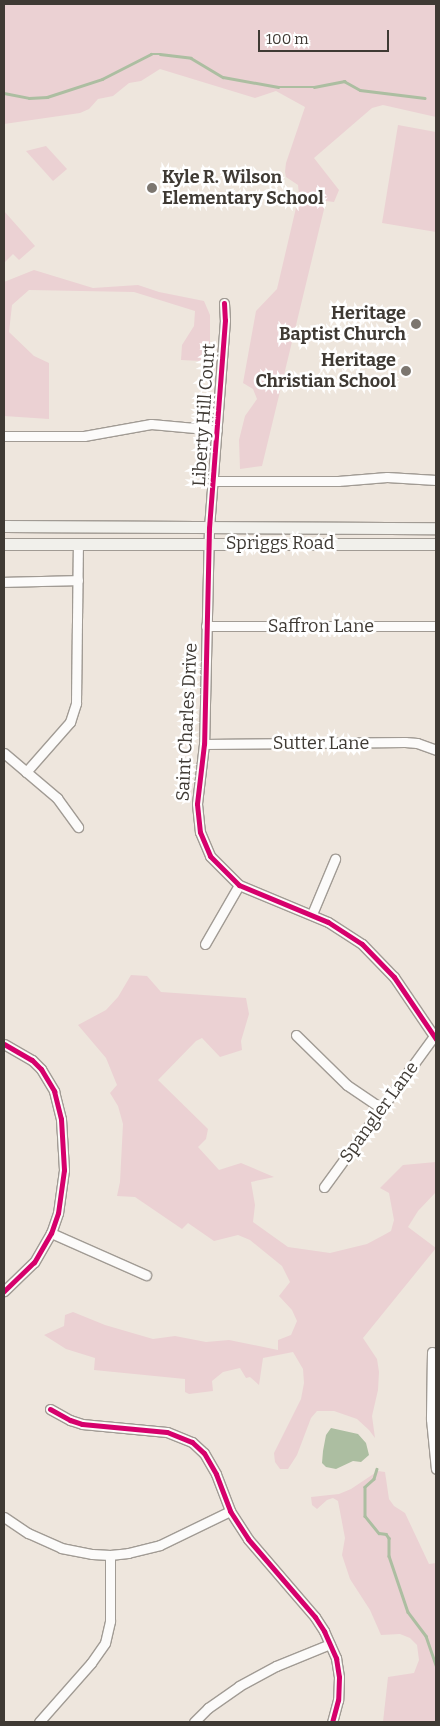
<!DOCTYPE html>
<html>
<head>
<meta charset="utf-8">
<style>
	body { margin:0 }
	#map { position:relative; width:440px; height:1726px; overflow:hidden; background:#eee6dd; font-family:Bitter,serif }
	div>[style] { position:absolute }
	.green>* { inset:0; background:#ebd1d3 }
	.water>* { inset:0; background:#acbea1 }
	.stream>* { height:2.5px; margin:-1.25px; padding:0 1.25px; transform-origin:1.25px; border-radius:1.25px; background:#acbea1 }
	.roads { filter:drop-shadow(1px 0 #a19b94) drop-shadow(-1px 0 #a19b94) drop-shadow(0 1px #a19b94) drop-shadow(0 -1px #a19b94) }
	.minor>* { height:9px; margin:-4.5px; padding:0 4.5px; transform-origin:4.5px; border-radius:4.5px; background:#fcfbfa }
	.secondary>* { height:11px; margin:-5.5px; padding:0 5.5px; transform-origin:5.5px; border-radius:5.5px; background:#f1f0eb }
	.cycleway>* { height:5px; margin:-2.5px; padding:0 2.5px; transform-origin:2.5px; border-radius:2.5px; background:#d6006c }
	.dots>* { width:14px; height:14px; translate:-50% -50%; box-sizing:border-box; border:2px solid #fff; border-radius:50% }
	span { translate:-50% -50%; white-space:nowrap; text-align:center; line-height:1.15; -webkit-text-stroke:5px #fff; paint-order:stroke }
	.poi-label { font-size:18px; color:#3f3a34; font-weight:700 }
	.left { translate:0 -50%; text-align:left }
	.right { translate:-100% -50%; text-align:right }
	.street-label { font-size:18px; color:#3f3a34 }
	.frame { position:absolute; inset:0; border:5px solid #3f3a34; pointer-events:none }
	.scale { position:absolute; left:258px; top:30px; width:131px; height:22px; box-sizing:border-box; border:2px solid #3f3a34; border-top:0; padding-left:6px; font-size:15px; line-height:18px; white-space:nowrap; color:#3f3a34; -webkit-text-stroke:4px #fff; paint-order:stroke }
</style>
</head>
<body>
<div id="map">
	<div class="green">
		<div style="clip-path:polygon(4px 4px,436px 4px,436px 117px,383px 105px,372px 108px,314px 158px,339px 190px,334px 202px,326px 201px,262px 466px,240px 469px,239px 440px,245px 416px,257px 399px,253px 389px,243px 383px,256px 311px,277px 289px,299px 195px,298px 185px,286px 177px,285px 172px,286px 163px,305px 107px,276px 91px,255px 98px,160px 69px,141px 81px,129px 83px,113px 96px,98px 99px,89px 109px,80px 113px,4px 124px)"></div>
		<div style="clip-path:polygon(398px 125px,436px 132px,436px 232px,382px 223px)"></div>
		<div style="clip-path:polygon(46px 146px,67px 169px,53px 181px,26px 151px)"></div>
		<div style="clip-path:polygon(4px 211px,35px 246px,19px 260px,13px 254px,4px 263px)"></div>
		<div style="clip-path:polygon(34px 270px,93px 288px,138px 285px,159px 292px,204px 301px,210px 315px,210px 352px,205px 352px,200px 361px,181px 360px,182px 345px,194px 326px,195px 311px,134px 292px,29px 290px,12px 305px,9px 332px,34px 356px,49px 363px,49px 419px,4px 416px,4px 282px)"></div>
		<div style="clip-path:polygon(131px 975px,147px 976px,161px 992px,246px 998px,249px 1014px,241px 1041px,242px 1050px,220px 1057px,202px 1038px,196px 1041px,158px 1080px,208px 1129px,206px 1139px,198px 1147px,219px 1170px,241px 1163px,274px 1177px,251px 1182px,255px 1205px,253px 1222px,288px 1247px,330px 1253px,367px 1244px,382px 1236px,391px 1231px,394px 1220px,389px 1193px,380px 1188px,403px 1165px,436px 1162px,436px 1192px,418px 1211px,408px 1227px,436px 1248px,363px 1338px,377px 1359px,379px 1372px,378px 1390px,372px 1416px,375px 1438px,369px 1430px,357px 1419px,334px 1411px,317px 1411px,311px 1418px,297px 1455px,288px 1469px,280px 1469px,275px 1462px,274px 1453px,301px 1399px,304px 1383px,303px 1369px,293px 1352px,263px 1358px,259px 1385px,250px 1377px,246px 1378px,240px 1368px,223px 1372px,212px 1381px,213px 1391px,189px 1394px,185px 1392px,185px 1379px,94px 1370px,95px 1358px,66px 1349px,44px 1335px,64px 1326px,65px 1315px,73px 1312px,105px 1325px,153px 1339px,175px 1336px,206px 1342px,229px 1340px,278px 1350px,278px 1340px,291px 1335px,297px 1321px,292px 1310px,279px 1296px,290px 1282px,282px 1266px,250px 1240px,238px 1235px,214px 1241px,188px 1223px,182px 1229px,135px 1197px,117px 1196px,120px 1182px,123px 1124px,118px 1106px,110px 1093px,117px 1085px,106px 1058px,78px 1025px,106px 1010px,118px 997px)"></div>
		<div style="clip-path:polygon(378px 1471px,385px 1472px,389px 1499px,394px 1506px,405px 1513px,429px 1564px,436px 1563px,436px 1722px,383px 1722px,388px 1677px,414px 1673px,419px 1660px,417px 1645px,410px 1638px,400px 1634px,381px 1635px,370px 1610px,350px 1579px,342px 1555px,345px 1538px,338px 1501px,333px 1498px,327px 1500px,317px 1509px,312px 1505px,311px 1497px,339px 1494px,351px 1489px)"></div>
	</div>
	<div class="water">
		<div style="clip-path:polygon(331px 1428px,358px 1434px,366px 1443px,369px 1455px,361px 1462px,353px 1461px,336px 1469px,326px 1467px,322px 1463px,323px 1451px,326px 1435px)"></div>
	</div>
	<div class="stream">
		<div style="left:4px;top:93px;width:25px;rotate:11deg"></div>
		<div style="left:29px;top:98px;width:18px;rotate:-3deg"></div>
		<div style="left:47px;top:97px;width:58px;rotate:-18.1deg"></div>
		<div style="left:102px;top:79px;width:55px;rotate:-27deg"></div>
		<div style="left:151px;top:54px;width:9px"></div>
		<div style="left:160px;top:54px;width:31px;rotate:7deg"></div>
		<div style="left:191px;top:58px;width:37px;rotate:31deg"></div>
		<div style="left:223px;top:77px;width:56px;rotate:10.3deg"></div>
		<div style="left:278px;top:87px;width:36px"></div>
		<div style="left:314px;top:87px;width:31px;rotate:-11deg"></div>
		<div style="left:344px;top:81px;width:18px;rotate:29deg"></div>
		<div style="left:360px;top:90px;width:65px;rotate:7deg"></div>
		<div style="left:377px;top:1469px;width:10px;rotate:107deg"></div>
		<div style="left:374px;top:1479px;width:12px;rotate:138deg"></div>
		<div style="left:365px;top:1487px;width:29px;rotate:90deg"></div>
		<div style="left:365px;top:1516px;width:22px;rotate:51deg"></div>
		<div style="left:379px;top:1533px;width:7px;rotate:8deg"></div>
		<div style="left:386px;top:1534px;width:5px;rotate:53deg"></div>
		<div style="left:389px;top:1538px;width:18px;rotate:90deg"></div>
		<div style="left:389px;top:1556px;width:59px;rotate:71.3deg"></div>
		<div style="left:408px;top:1612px;width:30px;rotate:53deg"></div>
		<div style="left:426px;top:1636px;width:31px;rotate:71deg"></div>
	</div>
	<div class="roads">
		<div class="minor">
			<div style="left:224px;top:303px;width:17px;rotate:87deg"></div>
			<div style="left:225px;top:320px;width:209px;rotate:94.4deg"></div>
			<div style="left:209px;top:528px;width:216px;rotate:91.3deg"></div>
			<div style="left:204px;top:744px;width:60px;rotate:96.7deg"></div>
			<div style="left:197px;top:804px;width:28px;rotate:84deg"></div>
			<div style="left:200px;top:832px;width:26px;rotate:67deg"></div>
			<div style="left:210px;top:856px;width:41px;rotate:45deg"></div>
			<div style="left:239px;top:885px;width:96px;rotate:22.6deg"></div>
			<div style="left:328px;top:922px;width:40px;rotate:32.9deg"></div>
			<div style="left:362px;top:944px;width:46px;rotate:45.9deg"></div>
			<div style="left:394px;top:977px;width:75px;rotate:55.9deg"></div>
			<div style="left:4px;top:436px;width:80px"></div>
			<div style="left:84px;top:436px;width:68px;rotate:-10.2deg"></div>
			<div style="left:151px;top:424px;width:66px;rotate:5.2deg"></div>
			<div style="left:213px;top:481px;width:125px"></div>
			<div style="left:338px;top:481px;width:49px;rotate:-4.7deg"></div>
			<div style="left:387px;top:477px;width:49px;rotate:3.5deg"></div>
			<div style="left:4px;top:582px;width:74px;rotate:-1.5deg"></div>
			<div style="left:206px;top:626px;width:230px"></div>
			<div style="left:204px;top:744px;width:201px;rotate:-0.6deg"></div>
			<div style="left:405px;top:742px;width:12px;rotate:5deg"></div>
			<div style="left:417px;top:743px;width:20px;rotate:20deg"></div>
			<div style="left:4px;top:753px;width:70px;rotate:40.3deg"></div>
			<div style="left:57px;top:798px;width:36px;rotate:54deg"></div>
			<div style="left:26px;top:772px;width:67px;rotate:-48.7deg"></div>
			<div style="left:70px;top:722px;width:20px;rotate:-72deg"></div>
			<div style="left:76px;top:703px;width:159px;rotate:-89.3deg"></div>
			<div style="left:312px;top:914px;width:60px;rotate:-67.3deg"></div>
			<div style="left:205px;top:944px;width:68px;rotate:-60deg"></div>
			<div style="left:296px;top:1035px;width:71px;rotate:44.4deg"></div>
			<div style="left:347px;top:1085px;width:41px;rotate:34.1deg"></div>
			<div style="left:4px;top:1044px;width:32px;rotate:30deg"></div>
			<div style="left:32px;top:1060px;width:13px;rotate:45deg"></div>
			<div style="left:41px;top:1069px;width:26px;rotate:59deg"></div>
			<div style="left:54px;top:1091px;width:29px;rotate:76deg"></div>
			<div style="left:61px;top:1119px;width:51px;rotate:86.6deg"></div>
			<div style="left:64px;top:1170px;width:43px;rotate:97.9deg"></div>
			<div style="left:58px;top:1213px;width:21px;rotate:109deg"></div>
			<div style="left:51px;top:1233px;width:34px;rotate:120deg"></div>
			<div style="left:34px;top:1262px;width:42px;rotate:136deg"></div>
			<div style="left:324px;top:1187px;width:187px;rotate:-53.9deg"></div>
			<div style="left:51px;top:1233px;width:104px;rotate:23.9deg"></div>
			<div style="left:432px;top:1352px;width:67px;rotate:90.9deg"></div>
			<div style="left:431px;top:1419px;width:50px;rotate:84.3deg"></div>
			<div style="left:50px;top:1409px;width:23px;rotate:29deg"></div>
			<div style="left:70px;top:1420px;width:13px;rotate:18deg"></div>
			<div style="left:82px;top:1424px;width:85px;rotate:5.4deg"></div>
			<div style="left:167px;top:1432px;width:27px;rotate:22deg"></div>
			<div style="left:192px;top:1442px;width:16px;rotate:43deg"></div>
			<div style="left:204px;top:1453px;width:24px;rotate:60deg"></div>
			<div style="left:216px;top:1474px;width:40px;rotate:69deg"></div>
			<div style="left:230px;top:1511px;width:33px;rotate:57deg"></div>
			<div style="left:248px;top:1539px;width:103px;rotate:49.3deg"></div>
			<div style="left:315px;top:1617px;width:17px;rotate:57deg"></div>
			<div style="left:324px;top:1631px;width:30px;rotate:66deg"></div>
			<div style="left:336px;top:1658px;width:19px;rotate:81deg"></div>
			<div style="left:339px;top:1677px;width:23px;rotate:92deg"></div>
			<div style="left:338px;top:1700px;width:23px;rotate:105deg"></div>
			<div style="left:4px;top:1517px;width:29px;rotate:34deg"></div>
			<div style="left:28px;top:1533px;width:36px;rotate:24deg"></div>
			<div style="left:61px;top:1548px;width:32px;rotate:11deg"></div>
			<div style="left:92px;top:1554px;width:18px;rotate:3deg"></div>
			<div style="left:110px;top:1555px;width:18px;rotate:-6deg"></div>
			<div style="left:128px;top:1553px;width:33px;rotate:-14deg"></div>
			<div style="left:160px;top:1545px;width:78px;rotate:-25.9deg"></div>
			<div style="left:39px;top:1722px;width:79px;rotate:-48.6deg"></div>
			<div style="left:91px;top:1663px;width:24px;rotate:-55deg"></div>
			<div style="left:105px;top:1643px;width:23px;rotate:-77deg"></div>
			<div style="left:110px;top:1621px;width:66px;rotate:-90deg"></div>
			<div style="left:194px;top:1722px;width:20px;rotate:-45deg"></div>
			<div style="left:208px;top:1708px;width:38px;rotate:-35deg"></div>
			<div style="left:239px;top:1686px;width:42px;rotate:-28.4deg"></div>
			<div style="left:276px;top:1666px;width:58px;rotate:-22.2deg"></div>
		</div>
		<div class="secondary">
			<div style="left:4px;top:526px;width:432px;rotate:0.3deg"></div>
			<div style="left:4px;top:544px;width:432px"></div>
		</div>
	</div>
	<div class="cycleway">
		<div style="left:224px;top:303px;width:17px;rotate:87deg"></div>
		<div style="left:225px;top:320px;width:209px;rotate:94.4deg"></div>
		<div style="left:209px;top:528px;width:216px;rotate:91.3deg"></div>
		<div style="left:204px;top:744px;width:60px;rotate:96.7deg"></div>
		<div style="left:197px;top:804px;width:28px;rotate:84deg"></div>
		<div style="left:200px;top:832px;width:26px;rotate:67deg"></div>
		<div style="left:210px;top:856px;width:41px;rotate:45deg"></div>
		<div style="left:239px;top:885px;width:96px;rotate:22.6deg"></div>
		<div style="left:328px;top:922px;width:40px;rotate:32.9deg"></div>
		<div style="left:362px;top:944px;width:46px;rotate:45.9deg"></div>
		<div style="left:394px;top:977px;width:75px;rotate:55.9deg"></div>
		<div style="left:4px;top:1044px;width:32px;rotate:30deg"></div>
		<div style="left:32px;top:1060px;width:13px;rotate:45deg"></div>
		<div style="left:41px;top:1069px;width:26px;rotate:59deg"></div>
		<div style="left:54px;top:1091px;width:29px;rotate:76deg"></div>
		<div style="left:61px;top:1119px;width:51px;rotate:86.6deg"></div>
		<div style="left:64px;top:1170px;width:43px;rotate:97.9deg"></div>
		<div style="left:58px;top:1213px;width:21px;rotate:109deg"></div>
		<div style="left:51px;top:1233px;width:34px;rotate:120deg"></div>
		<div style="left:34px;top:1262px;width:42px;rotate:136deg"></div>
		<div style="left:50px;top:1409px;width:23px;rotate:29deg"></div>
		<div style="left:70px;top:1420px;width:13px;rotate:18deg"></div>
		<div style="left:82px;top:1424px;width:85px;rotate:5.4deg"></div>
		<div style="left:167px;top:1432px;width:27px;rotate:22deg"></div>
		<div style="left:192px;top:1442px;width:16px;rotate:43deg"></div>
		<div style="left:204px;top:1453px;width:24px;rotate:60deg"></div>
		<div style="left:216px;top:1474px;width:40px;rotate:69deg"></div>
		<div style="left:230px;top:1511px;width:33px;rotate:57deg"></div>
		<div style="left:248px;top:1539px;width:103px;rotate:49.3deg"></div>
		<div style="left:315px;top:1617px;width:17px;rotate:57deg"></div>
		<div style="left:324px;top:1631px;width:30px;rotate:66deg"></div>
		<div style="left:336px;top:1658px;width:19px;rotate:81deg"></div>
		<div style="left:339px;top:1677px;width:23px;rotate:92deg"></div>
		<div style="left:338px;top:1700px;width:23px;rotate:105deg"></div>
	</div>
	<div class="dots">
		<div style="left:152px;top:188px;background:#7c766f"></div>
		<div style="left:416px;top:324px;background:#7c766f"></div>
		<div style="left:406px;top:371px;background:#7c766f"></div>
	</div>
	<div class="poi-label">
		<span class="left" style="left:162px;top:188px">Kyle R. Wilson<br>Elementary School</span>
		<span class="right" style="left:406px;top:324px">Heritage<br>Baptist Church</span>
		<span class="right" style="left:396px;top:371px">Heritage<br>Christian School</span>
	</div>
	<div class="street-label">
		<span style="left:204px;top:415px;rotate:-86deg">Liberty Hill Court</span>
		<span style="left:280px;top:543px">Spriggs Road</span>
		<span style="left:321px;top:626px">Saffron Lane</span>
		<span style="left:187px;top:722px;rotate:-87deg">Saint Charles Drive</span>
		<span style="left:321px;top:743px">Sutter Lane</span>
		<span style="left:379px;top:1112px;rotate:-54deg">Spangler Lane</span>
	</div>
	<div class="frame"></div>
	<div class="scale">100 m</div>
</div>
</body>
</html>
